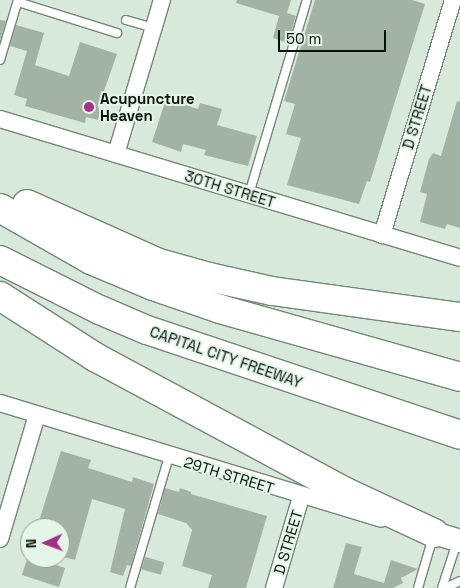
<!DOCTYPE html>
<html>
<head>
<meta charset="utf-8">
<style>
	body { margin:0 }
	#map { position:relative; width:460px; height:588px; overflow:hidden; background:#d7e9db; font-family:"Space Grotesk",sans-serif }
	div>[style] { position:absolute }
	.building>* { inset:0; background:#a2b3a6; transform-origin:0 0 }
	.roads { filter:drop-shadow(1px 0 #758679) drop-shadow(-1px 0 #758679) drop-shadow(0 1px #758679) drop-shadow(0 -1px #758679) }
	.service>* { height:8px; margin:-4px; padding:0 4px; transform-origin:4px; border-radius:4px; background:#fff }
	.minor>* { height:16px; margin:-8px; padding:0 8px; transform-origin:8px; border-radius:8px; background:#fff }
	.secondary>* { height:22px; margin:-11px; padding:0 11px; transform-origin:11px; border-radius:11px; background:#fff }
	.motorway>* { height:28px; margin:-14px; padding:0 14px; transform-origin:14px; border-radius:14px; background:#fff }
	.dots>* { width:14px; height:14px; translate:-50% -50%; box-sizing:border-box; border:2px solid #e4f6e8; border-radius:50% }
	span { translate:-50% -50%; white-space:nowrap; text-align:center; line-height:1.15; -webkit-text-stroke:4px #e4f6e8; paint-order:stroke }
	.poi-label { font-size:15px; color:#0a110c; font-weight:700 }
	.left { translate:0 -50%; text-align:left }
	.street-label { font-size:15px; color:#0a110c }
	.north { position:absolute; left:20px; top:518px; width:50px; height:50px; box-sizing:border-box; background:#e4f6e8; border:1px solid #8d9a90; border-radius:50%; rotate:268deg; font-size:14px; font-weight:700; line-height:20px; text-align:center; color:#0a110c }
	.north::after { content:''; display:block; margin:auto; width:18px; height:22px; background:#a4308a; clip-path:polygon(50% 0,100% 100%,50% 72%,0 100%) }
	.scale { position:absolute; left:278px; top:30px; width:108px; height:22px; box-sizing:border-box; border:2px solid #0a110c; border-top:0; padding-left:6px; font-size:15px; line-height:18px; white-space:nowrap; color:#0a110c; -webkit-text-stroke:4px #e4f6e8; paint-order:stroke }
</style>
</head>
<body>
<div id="map">
	<div class="building">
		<div style="clip-path:polygon(237px 0,291px 0,287px 13px,296px 16px,288px 43px,273px 38px,279px 16px,236px 3px)"></div>
		<div style="clip-path:polygon(315px 0,412px 0,425px 4px,370px 182px,367px 181px,359px 204px,287px 185px,301px 138px,286px 134px,295px 104px,284px 101px)"></div>
		<div style="clip-path:polygon(0 20px,6px 21px,0 40px)"></div>
		<div style="clip-path:polygon(16px 25px,44px 33px,35px 65px,69px 76px,80px 42px,117px 54px,98px 108px,101px 109px,98px 120px,86px 117px,85px 123px,25px 106px,27px 99px,14px 95px,27px 51px,10px 46px)"></div>
		<div style="clip-path:polygon(166px 99px,198px 109px,200px 103px,222px 109px,217px 125px,257px 136px,248px 166px,204px 155px,206px 150px,183px 144px,181px 152px,152px 142px)"></div>
		<div style="clip-path:polygon(457px 101px,460px 102px,460px 228px,447px 224px,445px 229px,420px 222px,427px 194px,420px 192px,429px 159px,433px 153px,441px 156px)"></div>
		<div style="clip-path:polygon(61px 451px,91px 460px,88px 468px,132px 482px,133px 477px,154px 484px,131px 566px,127px 565px,123px 576px,110px 572px,125px 509px,92px 499px,75px 560px,60px 556px,60px 528px,42px 525px,39px 521px)"></div>
		<div style="clip-path:polygon(165px 488px,179px 492px,180px 488px,191px 492px,191px 494px,267px 516px,246px 588px,208px 588px,212px 575px,182px 566px,192px 530px,186px 523px,158px 514px)"></div>
		<div style="clip-path:polygon(346px 543px,362px 547px,354px 574px,384px 583px,391px 560px,418px 569px,401px 578px,403px 583px,393px 588px,333px 588px)"></div>
		<div style="left:28px;top:556px;width:39px;height:20px;rotate:18deg"></div>
		<div style="left:145px;top:557px;width:20px;height:13px;rotate:15deg"></div>
	</div>
	<div class="roads">
		<div class="service">
			<div style="left:18px;top:2px;width:104px;rotate:17.4deg"></div>
			<div style="left:126px;top:20px;width:29px;rotate:16deg"></div>
			<div style="left:0;top:60px;width:63px;rotate:-73.3deg"></div>
			<div style="left:249px;top:194px;width:202px;rotate:-73.4deg"></div>
			<div style="left:130px;top:588px;width:138px;rotate:-73.5deg"></div>
			<div style="left:418px;top:588px;width:53px;rotate:-73.6deg"></div>
			<div style="left:442px;top:588px;width:48px;rotate:-71.9deg"></div>
			<div style="left:445px;top:588px;width:17px;rotate:-25deg"></div>
		</div>
		<div class="minor">
			<div style="left:0;top:119px;width:481px;rotate:16.8deg"></div>
			<div style="left:116px;top:154px;width:161px;rotate:-73.4deg"></div>
			<div style="left:382px;top:235px;width:245px;rotate:-73.2deg"></div>
			<div style="left:0;top:403px;width:398px;rotate:16.9deg"></div>
			<div style="left:0;top:539px;width:129px;rotate:-73.4deg"></div>
			<div style="left:274px;top:588px;width:95px;rotate:-73.5deg"></div>
		</div>
		<div class="secondary">
			<div style="left:434px;top:533px;width:27px;rotate:17deg"></div>
		</div>
		<div class="motorway">
			<div style="left:27px;top:204px;width:145px;rotate:24.1deg"></div>
			<div style="left:159px;top:263px;width:52px;rotate:15.6deg"></div>
			<div style="left:209px;top:277px;width:65px;rotate:12.5deg"></div>
			<div style="left:272px;top:291px;width:190px;rotate:7.9deg"></div>
			<div style="left:0;top:208px;width:105px;rotate:29.7deg"></div>
			<div style="left:91px;top:260px;width:67px;rotate:22.8deg"></div>
			<div style="left:153px;top:286px;width:71px;rotate:18.9deg"></div>
			<div style="left:220px;top:309px;width:249px;rotate:15.8deg"></div>
			<div style="left:0;top:260px;width:112px;rotate:26.6deg"></div>
			<div style="left:100px;top:310px;width:51px;rotate:23.1deg"></div>
			<div style="left:147px;top:330px;width:330px;rotate:18.5deg"></div>
			<div style="left:0;top:296px;width:113px;rotate:32.7deg"></div>
			<div style="left:95px;top:357px;width:285px;rotate:28.3deg"></div>
			<div style="left:346px;top:492px;width:97px;rotate:25deg"></div>
		</div>
	</div>
	<div class="dots">
		<div style="left:89px;top:107px;background:#a4308a"></div>
	</div>
	<div class="poi-label">
		<span class="left" style="left:100px;top:107px">Acupuncture<br>Heaven</span>
	</div>
	<div class="street-label">
		<span style="left:417px;top:117px;rotate:-73deg">D STREET</span>
		<span style="left:230px;top:189px;rotate:17deg">30TH STREET</span>
		<span style="left:226px;top:357px;rotate:19deg">CAPITAL CITY FREEWAY</span>
		<span style="left:229px;top:475px;rotate:17deg">29TH STREET</span>
		<span style="left:288px;top:542px;rotate:-73deg">D STREET</span>
	</div>
	<div class="north">N</div>
	<div class="scale">50 m</div>
</div>
</body>
</html>
